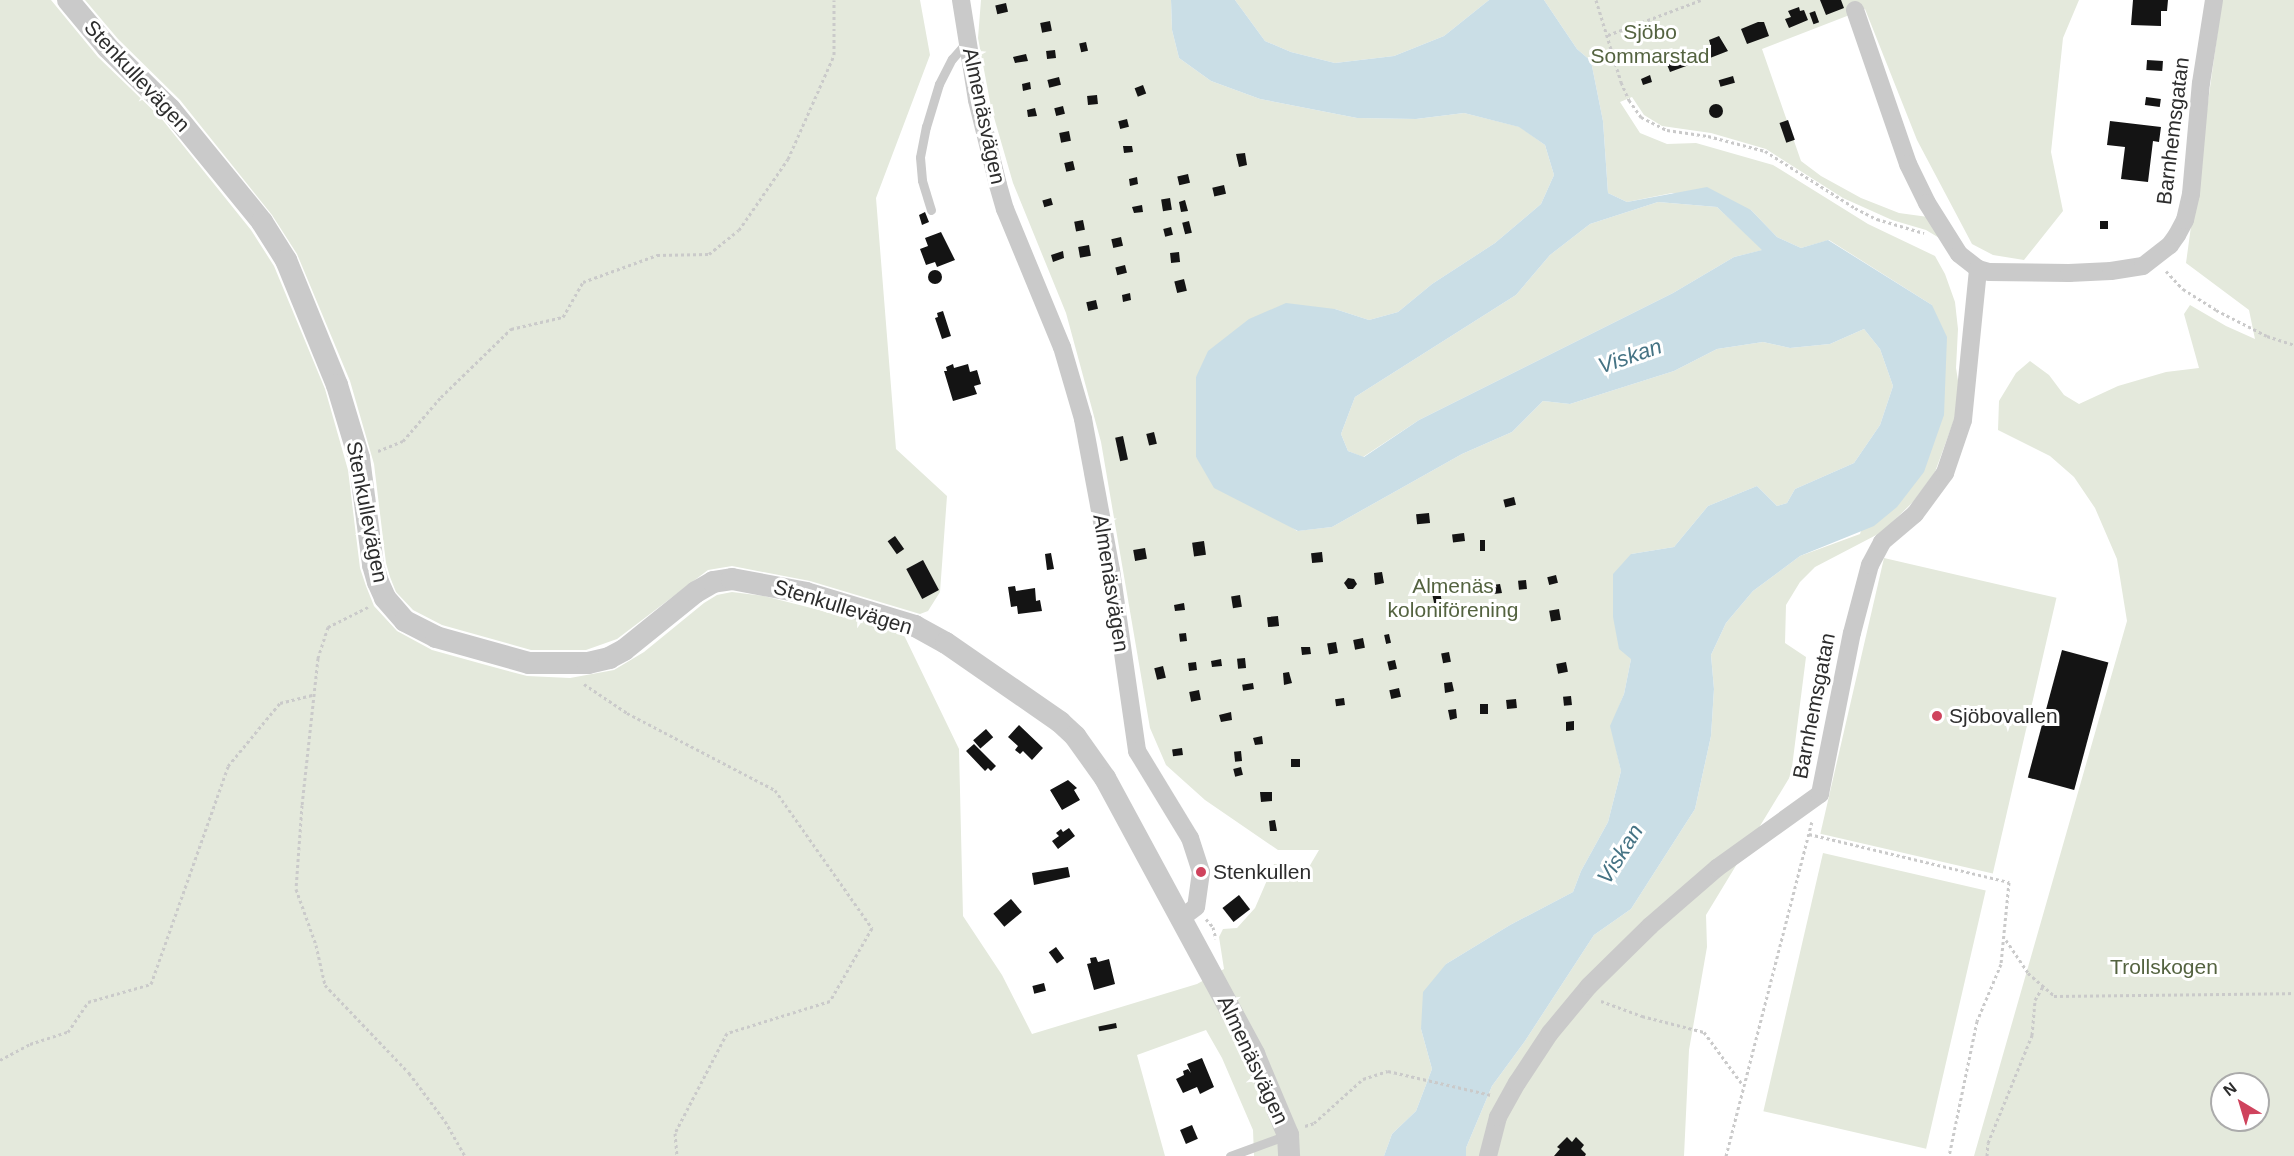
<!DOCTYPE html>
<html>
<head>
<meta charset="utf-8">
<style>
	body { margin:0 }
	#map { position:relative; width:2294px; height:1156px; overflow:hidden; background:#fff; font-family:Arial,sans-serif }
	div>[style] { position:absolute }
	.green>* { inset:0; background:#e4e9dc; transform-origin:0 0 }
	.water>* { inset:0; background:#cadee6 }
	.building>* { inset:0; background:#141414; transform-origin:0 0 }
	.round { border-radius:50% }
	.path>* { height:3px; margin-top:-1.5px; transform-origin:0; background:repeating-linear-gradient(90deg,#cacaca 0 3px,transparent 0 6px) }
	.service>* { height:9px; margin:-4.5px; padding:0 4.5px; transform-origin:4.5px; border-radius:4.5px; background:#cacaca }
	.minor>* { height:18px; margin:-9px; padding:0 9px; transform-origin:9px; border-radius:9px; background:#cacaca }
	.tertiary>* { height:22px; margin:-11px; padding:0 11px; transform-origin:11px; border-radius:11px; background:#cacaca }
	.dots>* { width:16px; height:16px; translate:-50% -50%; box-sizing:border-box; border:3px solid #fff; border-radius:50% }
	span { translate:-50% -50%; white-space:nowrap; text-align:center; line-height:1.15; -webkit-text-stroke:6px #fff; paint-order:stroke }
	.park-label { font-size:21px; color:#546340 }
	.street-label { font-size:21px; color:#2d2d2d }
	.poi-label { font-size:21px; color:#2d2d2d }
	.left { translate:0 -50%; text-align:left }
	.water-label { font-size:22px; color:#457384; font-style:italic }
	.north { position:absolute; left:2210px; top:1072px; width:60px; height:60px; box-sizing:border-box; background:#fff; border:2px solid #ababab; border-radius:50%; rotate:322deg; font-size:16px; font-weight:700; line-height:24px; text-align:center; color:#2d2d2d }
	.north::after { content:''; display:block; margin:auto; width:21px; height:27px; background:#cf435d; clip-path:polygon(50% 0,100% 100%,50% 72%,0 100%) }
</style>
</head>
<body>
<div id="map">
	<div class="green">
		<div style="clip-path:polygon(0 0,51px 0,98px 57px,161px 118px,251px 230px,274px 266px,325px 389px,348px 470px,360px 568px,366px 586px,374px 606px,397px 631px,432px 650px,486px 665px,527px 676px,570px 678px,614px 670px,644px 652px,704px 603px,717px 595px,732px 592px,764px 596px,902px 631px,959px 749px,963px 916px,1002px 975px,1032px 1034px,1197px 984px,1224px 969px,1219px 937px,1223px 929px,1237px 928px,1255px 908px,1274px 864px,1309px 867px,1319px 850px,1278px 850px,1205px 800px,1166px 765px,1150px 728px,1101px 442px,1066px 313px,1013px 183px,991px 107px,978px 38px,981px 0,1171px 0,1172px 30px,1179px 58px,1211px 81px,1260px 99px,1357px 118px,1416px 119px,1464px 113px,1520px 127px,1545px 145px,1554px 175px,1541px 204px,1495px 243px,1432px 284px,1398px 312px,1369px 320px,1335px 309px,1196px 377px,1196px 457px,1297px 531px,1332px 527px,1462px 454px,1512px 432px,1543px 401px,1570px 404px,1674px 371px,1717px 349px,1763px 342px,1790px 348px,1830px 344px,1864px 329px,1880px 349px,1893px 386px,1880px 425px,1854px 463px,1795px 489px,1787px 503px,1777px 506px,1757px 486px,1708px 506px,1674px 547px,1631px 554px,1631px 659px,1624px 694px,1611px 726px,1621px 771px,1608px 822px,1581px 871px,1573px 892px,1510px 925px,1446px 964px,1421px 1029px,1432px 1069px,1416px 1111px,1392px 1134px,1384px 1156px,1254px 1156px,1253px 1130px,1222px 1058px,1206px 1030px,1137px 1055px,1165px 1156px,0 1156px)"></div>
		<div style="clip-path:polygon(85px 0,920px 0,930px 55px,876px 198px,896px 449px,947px 496px,940px 592px,928px 611px,920px 614px,810px 581px,732px 566px,708px 570px,617px 639px,586px 650px,531px 650px,442px 625px,413px 610px,396px 592px,390px 577px,386px 563px,374px 464px,350px 381px,297px 254px,272px 215px,180px 100px,118px 39px)"></div>
		<div style="clip-path:polygon(1235px 0,1489px 0,1444px 36px,1394px 56px,1335px 63px,1291px 52px,1265px 41px)"></div>
		<div style="clip-path:polygon(1544px 0,2079px 0,2063px 38px,2051px 152px,2063px 211px,2024px 260px,1993px 255px,1972px 244px,1917px 140px,1865px 9px,1762px 49px,1801px 161px,1821px 176px,1861px 198px,1899px 213px,1928px 217px,1941px 239px,1926px 230px,1892px 220px,1843px 198px,1766px 149px,1711px 133px,1662px 126px,1644px 115px,1632px 97px,1620px 102px,1640px 133px,1667px 144px,1696px 143px,1773px 165px,1868px 224px,1935px 256px,1945px 274px,1955px 302px,1958px 329px,1956px 368px,1960px 393px,1954px 420px,1935px 472px,1913px 502px,1882px 532px,1815px 567px,1800px 582px,1786px 605px,1785px 643px,1806px 657px,1791px 775px,1706px 915px,1707px 947px,1689px 1050px,1684px 1156px,1466px 1156px,1466px 1148px,1492px 1086px,1525px 1041px,1594px 935px,1631px 909px,1695px 809px,1711px 736px,1714px 689px,1711px 655px,1726px 623px,1753px 591px,1800px 556px,1860px 534px,1932px 305px,1829px 240px,1801px 248px,1777px 237px,1751px 210px,1672px 193px,1627px 202px,1608px 193px,1603px 121px,1591px 61px,1577px 49px)"></div>
		<div style="clip-path:polygon(evenodd,2222px 0,2294px 0,2294px 1156px,1974px 1156px,2127px 621px,2117px 559px,2095px 508px,2074px 477px,2050px 456px,1998px 430px,1999px 401px,2016px 373px,2030px 361px,2049px 375px,2064px 395px,2079px 404px,2118px 386px,2166px 372px,2199px 368px,2184px 314px,2190px 305px,2226px 326px,2255px 339px,2249px 310px,2186px 263px,2222px 0,2222px 1084px,2258px 1084px,2258px 1120px,2222px 1120px,2222px 1084px)"></div>
		<div style="clip-path:polygon(1658px 202px,1717px 207px,1763px 250px,1734px 257px,1673px 293px,1419px 420px,1363px 457px,1348px 451px,1341px 434px,1355px 397px,1516px 295px,1550px 255px,1590px 224px)"></div>
		<div style="left:1884px;top:558px;width:177px;height:283px;rotate:13deg"></div>
		<div style="left:1823px;top:853px;width:167px;height:265px;rotate:13deg"></div>
	</div>
	<div class="water">
		<div style="clip-path:polygon(evenodd,1171px 0,1235px 0,1265px 41px,1291px 52px,1335px 63px,1394px 56px,1444px 36px,1489px 0,1544px 0,1577px 49px,1591px 61px,1603px 121px,1608px 193px,1627px 202px,1707px 187px,1751px 210px,1777px 237px,1801px 248px,1828px 240px,1932px 305px,1947px 337px,1944px 415px,1924px 472px,1897px 507px,1874px 526px,1800px 556px,1753px 591px,1726px 623px,1711px 655px,1714px 689px,1711px 736px,1695px 809px,1631px 909px,1594px 935px,1525px 1041px,1492px 1086px,1466px 1148px,1466px 1156px,1384px 1156px,1392px 1134px,1416px 1111px,1432px 1069px,1421px 1029px,1423px 992px,1446px 964px,1510px 925px,1573px 892px,1581px 871px,1608px 822px,1621px 771px,1610px 726px,1624px 694px,1631px 659px,1619px 649px,1613px 617px,1613px 574px,1631px 554px,1674px 547px,1708px 506px,1757px 486px,1777px 506px,1787px 503px,1795px 489px,1854px 463px,1880px 425px,1893px 386px,1880px 349px,1864px 329px,1830px 344px,1790px 348px,1763px 342px,1717px 349px,1674px 371px,1570px 404px,1543px 401px,1512px 432px,1462px 454px,1332px 527px,1298px 531px,1214px 488px,1196px 457px,1196px 377px,1208px 351px,1249px 319px,1286px 303px,1335px 309px,1369px 320px,1398px 312px,1432px 284px,1495px 243px,1541px 204px,1554px 175px,1545px 145px,1519px 127px,1464px 113px,1416px 119px,1357px 118px,1260px 99px,1211px 81px,1179px 58px,1172px 30px,1171px 0,1658px 202px,1717px 207px,1762px 250px,1734px 257px,1673px 293px,1419px 420px,1364px 457px,1348px 451px,1341px 434px,1355px 397px,1516px 295px,1550px 255px,1590px 224px,1658px 202px)"></div>
	</div>
	<div class="building">
		<div style="clip-path:polygon(1820px 0,1841px 0,1844px 8px,1826px 15px)"></div>
		<div style="clip-path:polygon(2133px 0,2168px 0,2167px 11px,2161px 11px,2161px 26px,2131px 25px)"></div>
		<div style="left:1006px;top:3px;width:9px;height:11px;rotate:77deg"></div>
		<div style="clip-path:polygon(1799px 7px,1800px 11px,1804px 10px,1808px 20px,1789px 28px,1785px 19px,1791px 17px,1788px 11px)"></div>
		<div style="left:1815px;top:11px;width:12px;height:6px;rotate:70deg"></div>
		<div style="left:1050px;top:21px;width:10px;height:10px;rotate:79deg"></div>
		<div style="clip-path:polygon(1758px 22px,1764px 22px,1769px 36px,1747px 44px,1741px 29px)"></div>
		<div style="clip-path:polygon(1719px 36px,1728px 51px,1710px 58px,1706px 48px,1711px 47px,1709px 40px)"></div>
		<div style="left:1086px;top:42px;width:9px;height:7px;rotate:77deg"></div>
		<div style="left:1055px;top:50px;width:8px;height:9px;rotate:83deg"></div>
		<div style="clip-path:polygon(1679px 51px,1689px 65px,1670px 72px,1666px 62px,1662px 63px,1659px 55px)"></div>
		<div style="clip-path:polygon(1026px 54px,1028px 61px,1015px 63px,1013px 57px)"></div>
		<div style="left:2147px;top:60px;width:16px;height:10px;rotate:4deg"></div>
		<div style="clip-path:polygon(1650px 75px,1652px 82px,1643px 85px,1641px 79px)"></div>
		<div style="left:1733px;top:76px;width:7px;height:15px;rotate:74deg"></div>
		<div style="left:1059px;top:77px;width:8px;height:12px;rotate:76deg"></div>
		<div style="clip-path:polygon(1030px 82px,1031px 89px,1023px 91px,1022px 84px)"></div>
		<div style="left:1143px;top:85px;width:9px;height:9px;rotate:69deg"></div>
		<div style="left:1097px;top:95px;width:9px;height:10px;rotate:84deg"></div>
		<div style="left:2146px;top:97px;width:15px;height:8px;rotate:8deg"></div>
		<div class="round" style="left:1709px;top:104px;width:14px;height:14px"></div>
		<div style="left:1063px;top:106px;width:8px;height:9px;rotate:76deg"></div>
		<div style="clip-path:polygon(1035px 108px,1037px 116px,1028px 117px,1027px 110px)"></div>
		<div style="left:1127px;top:119px;width:8px;height:9px;rotate:76deg"></div>
		<div style="left:1788px;top:120px;width:21px;height:9px;rotate:71deg"></div>
		<div style="clip-path:polygon(2110px 121px,2161px 127px,2159px 142px,2153px 141px,2148px 182px,2121px 179px,2125px 147px,2107px 145px)"></div>
		<div style="left:1069px;top:131px;width:10px;height:10px;rotate:79deg"></div>
		<div style="clip-path:polygon(1123px 146px,1132px 146px,1133px 152px,1124px 153px)"></div>
		<div style="clip-path:polygon(1245px 153px,1247px 165px,1239px 167px,1236px 154px)"></div>
		<div style="left:1073px;top:161px;width:9px;height:9px;rotate:77deg"></div>
		<div style="left:1188px;top:174px;width:9px;height:11px;rotate:77deg"></div>
		<div style="clip-path:polygon(1137px 177px,1138px 184px,1130px 186px,1129px 179px)"></div>
		<div style="left:1224px;top:185px;width:9px;height:12px;rotate:77deg"></div>
		<div style="left:1051px;top:198px;width:7px;height:9px;rotate:74deg"></div>
		<div style="left:1170px;top:198px;width:12px;height:9px;rotate:81deg"></div>
		<div style="clip-path:polygon(1185px 200px,1188px 211px,1181px 212px,1179px 202px)"></div>
		<div style="clip-path:polygon(1142px 205px,1143px 212px,1134px 213px,1132px 207px)"></div>
		<div style="clip-path:polygon(925px 212px,929px 222px,922px 225px,919px 215px)"></div>
		<div style="left:1083px;top:220px;width:10px;height:9px;rotate:79deg"></div>
		<div style="left:1189px;top:221px;width:12px;height:7px;rotate:76deg"></div>
		<div style="left:2100px;top:221px;width:8px;height:8px"></div>
		<div style="left:1171px;top:227px;width:8px;height:8px;rotate:76deg"></div>
		<div style="clip-path:polygon(941px 232px,955px 260px,937px 267px,935px 262px,926px 265px,920px 249px,928px 246px,925px 238px)"></div>
		<div style="left:1121px;top:237px;width:9px;height:10px;rotate:77deg"></div>
		<div style="left:1089px;top:245px;width:11px;height:11px;rotate:80deg"></div>
		<div style="clip-path:polygon(1063px 251px,1064px 258px,1053px 262px,1051px 255px)"></div>
		<div style="left:1179px;top:252px;width:10px;height:9px;rotate:84deg"></div>
		<div style="left:1125px;top:265px;width:8px;height:10px;rotate:76deg"></div>
		<div class="round" style="left:928px;top:270px;width:14px;height:14px"></div>
		<div style="left:1184px;top:279px;width:12px;height:10px;rotate:76deg"></div>
		<div style="clip-path:polygon(1130px 293px,1131px 300px,1123px 302px,1122px 295px)"></div>
		<div style="left:1096px;top:300px;width:9px;height:10px;rotate:77deg"></div>
		<div style="clip-path:polygon(943px 311px,951px 336px,942px 339px,935px 318px,938px 317px,937px 313px)"></div>
		<div style="clip-path:polygon(953px 364px,954px 368px,968px 364px,970px 372px,977px 370px,981px 384px,974px 386px,977px 394px,953px 401px,944px 371px,947px 371px,946px 367px)"></div>
		<div style="left:1154px;top:432px;width:12px;height:8px;rotate:76deg"></div>
		<div style="left:1123px;top:436px;width:24px;height:8px;rotate:78deg"></div>
		<div style="left:1514px;top:497px;width:8px;height:11px;rotate:76deg"></div>
		<div style="left:1429px;top:513px;width:10px;height:13px;rotate:84deg"></div>
		<div style="left:1464px;top:533px;width:8px;height:12px;rotate:83deg"></div>
		<div style="left:895px;top:536px;width:16px;height:9px;rotate:55deg"></div>
		<div style="left:1480px;top:540px;width:5px;height:11px"></div>
		<div style="left:1204px;top:541px;width:14px;height:12px;rotate:82deg"></div>
		<div style="left:1145px;top:548px;width:11px;height:12px;rotate:80deg"></div>
		<div style="left:1322px;top:552px;width:10px;height:11px;rotate:84deg"></div>
		<div style="clip-path:polygon(1051px 553px,1054px 569px,1047px 570px,1045px 554px)"></div>
		<div style="left:923px;top:560px;width:34px;height:19px;rotate:62deg"></div>
		<div style="clip-path:polygon(1382px 572px,1384px 583px,1375px 585px,1374px 573px)"></div>
		<div style="left:1556px;top:575px;width:8px;height:9px;rotate:76deg"></div>
		<div style="clip-path:polygon(1348px 578px,1354px 579px,1357px 584px,1353px 589px,1348px 589px,1344px 583px)"></div>
		<div style="left:1526px;top:580px;width:9px;height:8px;rotate:84deg"></div>
		<div style="clip-path:polygon(1500px 584px,1502px 593px,1494px 594px,1492px 585px)"></div>
		<div style="clip-path:polygon(1015px 586px,1016px 591px,1035px 588px,1036px 601px,1040px 600px,1042px 611px,1018px 614px,1017px 606px,1011px 607px,1008px 587px)"></div>
		<div style="left:1440px;top:592px;width:10px;height:8px;rotate:79deg"></div>
		<div style="left:1240px;top:595px;width:12px;height:9px;rotate:81deg"></div>
		<div style="clip-path:polygon(1184px 603px,1185px 610px,1175px 611px,1174px 605px)"></div>
		<div style="left:1559px;top:609px;width:11px;height:10px;rotate:80deg"></div>
		<div style="left:1278px;top:616px;width:10px;height:11px;rotate:84deg"></div>
		<div style="left:1186px;top:633px;width:8px;height:7px;rotate:83deg"></div>
		<div style="left:1389px;top:634px;width:9px;height:5px;rotate:77deg"></div>
		<div style="left:1363px;top:638px;width:10px;height:10px;rotate:79deg"></div>
		<div style="left:1336px;top:642px;width:11px;height:9px;rotate:80deg"></div>
		<div style="clip-path:polygon(1301px 647px,1310px 647px,1311px 654px,1302px 655px)"></div>
		<div style="left:2062px;top:650px;width:48px;height:132px;rotate:15deg"></div>
		<div style="left:1449px;top:652px;width:10px;height:8px;rotate:79deg"></div>
		<div style="left:1245px;top:658px;width:10px;height:8px;rotate:84deg"></div>
		<div style="clip-path:polygon(1221px 659px,1222px 666px,1212px 667px,1211px 661px)"></div>
		<div style="left:1395px;top:660px;width:9px;height:8px;rotate:77deg"></div>
		<div style="left:1196px;top:662px;width:8px;height:8px;rotate:83deg"></div>
		<div style="left:1566px;top:662px;width:10px;height:10px;rotate:79deg"></div>
		<div style="left:1163px;top:666px;width:12px;height:9px;rotate:76deg"></div>
		<div style="clip-path:polygon(1289px 672px,1292px 683px,1284px 685px,1283px 673px)"></div>
		<div style="clip-path:polygon(1452px 682px,1454px 691px,1445px 693px,1444px 683px)"></div>
		<div style="left:1253px;top:683px;width:6px;height:11px;rotate:81deg"></div>
		<div style="left:1399px;top:688px;width:9px;height:10px;rotate:77deg"></div>
		<div style="left:1199px;top:690px;width:10px;height:10px;rotate:79deg"></div>
		<div style="left:1571px;top:696px;width:9px;height:8px;rotate:84deg"></div>
		<div style="left:1344px;top:698px;width:7px;height:9px;rotate:82deg"></div>
		<div style="left:1516px;top:699px;width:9px;height:10px;rotate:84deg"></div>
		<div style="left:1480px;top:704px;width:8px;height:10px"></div>
		<div style="clip-path:polygon(1456px 709px,1457px 718px,1450px 720px,1448px 710px)"></div>
		<div style="clip-path:polygon(1231px 712px,1232px 720px,1221px 722px,1219px 715px)"></div>
		<div style="clip-path:polygon(1574px 721px,1574px 730px,1566px 731px,1566px 722px)"></div>
		<div style="clip-path:polygon(1019px 725px,1043px 748px,1032px 760px,1023px 751px,1020px 754px,1015px 750px,1018px 746px,1008px 737px)"></div>
		<div style="left:986px;top:729px;width:11px;height:17px;rotate:49deg"></div>
		<div style="clip-path:polygon(1262px 736px,1263px 744px,1255px 745px,1253px 738px)"></div>
		<div style="clip-path:polygon(974px 744px,996px 766px,991px 771px,988px 768px,985px 771px,966px 751px)"></div>
		<div style="left:1182px;top:748px;width:7px;height:10px;rotate:82deg"></div>
		<div style="left:1241px;top:751px;width:10px;height:7px;rotate:84deg"></div>
		<div style="left:1300px;top:759px;width:8px;height:9px;rotate:90deg"></div>
		<div style="left:1241px;top:767px;width:8px;height:8px;rotate:76deg"></div>
		<div style="clip-path:polygon(1068px 780px,1077px 788px,1074px 790px,1080px 800px,1062px 810px,1050px 790px)"></div>
		<div style="clip-path:polygon(1260px 792px,1272px 792px,1272px 801px,1261px 802px)"></div>
		<div style="clip-path:polygon(1275px 820px,1277px 831px,1270px 831px,1269px 821px)"></div>
		<div style="clip-path:polygon(1069px 828px,1075px 836px,1058px 849px,1052px 841px,1059px 836px,1056px 833px,1061px 829px,1063px 832px)"></div>
		<div style="clip-path:polygon(1068px 867px,1070px 877px,1034px 885px,1032px 873px)"></div>
		<div style="left:1239px;top:895px;width:18px;height:21px;rotate:52deg"></div>
		<div style="left:1011px;top:899px;width:17px;height:23px;rotate:50deg"></div>
		<div style="left:1056px;top:947px;width:14px;height:9px;rotate:54deg"></div>
		<div style="clip-path:polygon(1096px 957px,1098px 962px,1109px 959px,1115px 984px,1094px 990px,1087px 964px,1091px 963px,1090px 958px)"></div>
		<div style="left:1044px;top:983px;width:8px;height:12px;rotate:76deg"></div>
		<div style="left:1116px;top:1023px;width:5px;height:18px;rotate:79deg"></div>
		<div style="clip-path:polygon(1202px 1058px,1214px 1087px,1200px 1094px,1197px 1087px,1183px 1093px,1176px 1079px,1184px 1075px,1183px 1071px,1188px 1069px,1191px 1073px,1187px 1064px)"></div>
		<div style="left:1192px;top:1125px;width:15px;height:13px;rotate:67deg"></div>
		<div style="clip-path:polygon(1567px 1137px,1572px 1142px,1576px 1137px,1584px 1145px,1581px 1149px,1586px 1154px,1585px 1156px,1554px 1156px,1560px 1149px,1557px 1147px)"></div>
	</div>
	<div class="path">
		<div style="left:1596px;top:0;width:86px;rotate:73deg"></div>
		<div style="left:1621px;top:82px;width:20px;rotate:66deg"></div>
		<div style="left:1629px;top:100px;width:21px;rotate:55deg"></div>
		<div style="left:1641px;top:117px;width:29px;rotate:27deg"></div>
		<div style="left:1667px;top:130px;width:41px;rotate:8.3deg"></div>
		<div style="left:1708px;top:136px;width:59px;rotate:14.7deg"></div>
		<div style="left:1765px;top:151px;width:107px;rotate:32.3deg"></div>
		<div style="left:1855px;top:208px;width:25px;rotate:27deg"></div>
		<div style="left:1877px;top:219px;width:49px;rotate:16.6deg"></div>
		<div style="left:1608px;top:35px;width:99px;rotate:-20.6deg"></div>
		<div style="left:2166px;top:271px;width:25px;rotate:47deg"></div>
		<div style="left:2183px;top:289px;width:39px;rotate:32deg"></div>
		<div style="left:2216px;top:310px;width:57px;rotate:27deg"></div>
		<div style="left:2267px;top:336px;width:28px;rotate:18deg"></div>
		<div style="left:378px;top:451px;width:27px;rotate:-22deg"></div>
		<div style="left:403px;top:441px;width:58px;rotate:-49.2deg"></div>
		<div style="left:441px;top:397px;width:98px;rotate:-44.2deg"></div>
		<div style="left:511px;top:329px;width:53px;rotate:-13deg"></div>
		<div style="left:563px;top:317px;width:40px;rotate:-60.3deg"></div>
		<div style="left:583px;top:282px;width:79px;rotate:-20deg"></div>
		<div style="left:657px;top:255px;width:52px;rotate:-1.1deg"></div>
		<div style="left:709px;top:254px;width:38px;rotate:-39deg"></div>
		<div style="left:739px;top:230px;width:86px;rotate:-55.4deg"></div>
		<div style="left:788px;top:159px;width:114px;rotate:-66.1deg"></div>
		<div style="left:834px;top:55px;width:55px;rotate:-90deg"></div>
		<div style="left:368px;top:607px;width:45px;rotate:153.4deg"></div>
		<div style="left:328px;top:627px;width:33px;rotate:108deg"></div>
		<div style="left:318px;top:658px;width:148px;rotate:96.2deg"></div>
		<div style="left:302px;top:805px;width:84px;rotate:94.1deg"></div>
		<div style="left:296px;top:889px;width:59px;rotate:70.3deg"></div>
		<div style="left:316px;top:945px;width:41px;rotate:77.3deg"></div>
		<div style="left:325px;top:985px;width:122px;rotate:46.3deg"></div>
		<div style="left:409px;top:1073px;width:60px;rotate:53.1deg"></div>
		<div style="left:445px;top:1121px;width:40px;rotate:60.3deg"></div>
		<div style="left:584px;top:684px;width:52px;rotate:34deg"></div>
		<div style="left:627px;top:713px;width:167px;rotate:27.5deg"></div>
		<div style="left:775px;top:790px;width:169px;rotate:54.9deg"></div>
		<div style="left:872px;top:928px;width:84px;rotate:119.9deg"></div>
		<div style="left:830px;top:1001px;width:108px;rotate:162.7deg"></div>
		<div style="left:727px;top:1033px;width:113px;rotate:117.5deg"></div>
		<div style="left:675px;top:1133px;width:23px;rotate:85deg"></div>
		<div style="left:1809px;top:834px;width:206px;rotate:13.5deg"></div>
		<div style="left:2009px;top:882px;width:82px;rotate:95.6deg"></div>
		<div style="left:2001px;top:964px;width:62px;rotate:112.8deg"></div>
		<div style="left:1977px;top:1021px;width:138px;rotate:101.7deg"></div>
		<div style="left:1206px;top:919px;width:11px;rotate:49deg"></div>
		<div style="left:1213px;top:927px;width:12px;rotate:76deg"></div>
		<div style="left:2006px;top:940px;width:40px;rotate:56deg"></div>
		<div style="left:2028px;top:973px;width:35px;rotate:41deg"></div>
		<div style="left:2054px;top:996px;width:240px;rotate:-0.7deg"></div>
		<div style="left:1601px;top:1001px;width:44px;rotate:20.1deg"></div>
		<div style="left:1642px;top:1016px;width:64px;rotate:14.5deg"></div>
		<div style="left:1704px;top:1032px;width:64px;rotate:53.8deg"></div>
		<div style="left:0;top:1060px;width:34px;rotate:-28deg"></div>
		<div style="left:30px;top:1044px;width:40px;rotate:-18deg"></div>
		<div style="left:68px;top:1032px;width:36px;rotate:-56deg"></div>
		<div style="left:88px;top:1002px;width:66px;rotate:-15.9deg"></div>
		<div style="left:151px;top:984px;width:231px;rotate:-70.5deg"></div>
		<div style="left:228px;top:766px;width:82px;rotate:-50.5deg"></div>
		<div style="left:280px;top:703px;width:34px;rotate:-14deg"></div>
		<div style="left:1305px;top:1126px;width:9px;rotate:-18deg"></div>
		<div style="left:1314px;top:1123px;width:66px;rotate:-41.9deg"></div>
		<div style="left:1363px;top:1079px;width:26px;rotate:-18deg"></div>
		<div style="left:1388px;top:1071px;width:106px;rotate:13.1deg"></div>
		<div style="left:1726px;top:1156px;width:345px;rotate:-75.6deg"></div>
		<div style="left:1987px;top:1156px;width:13px;rotate:-86deg"></div>
		<div style="left:1988px;top:1143px;width:117px;rotate:-67.8deg"></div>
		<div style="left:2032px;top:1035px;width:35px;rotate:-85deg"></div>
		<div style="left:2035px;top:1000px;width:16px;rotate:-60deg"></div>
	</div>
	<div class="service">
		<div style="left:931px;top:210px;width:31px;rotate:-107deg"></div>
		<div style="left:922px;top:180px;width:23px;rotate:-95deg"></div>
		<div style="left:920px;top:157px;width:31px;rotate:-79deg"></div>
		<div style="left:926px;top:127px;width:45px;rotate:-73.2deg"></div>
		<div style="left:939px;top:84px;width:28px;rotate:-63deg"></div>
		<div style="left:952px;top:59px;width:23px;rotate:-49deg"></div>
		<div style="left:1230px;top:1156px;width:61px;rotate:-20.2deg"></div>
	</div>
	<div class="minor">
		<div style="left:961px;top:0;width:101px;rotate:80.9deg"></div>
		<div style="left:977px;top:100px;width:88px;rotate:76.1deg"></div>
		<div style="left:998px;top:185px;width:25px;rotate:74deg"></div>
		<div style="left:1005px;top:209px;width:149px;rotate:67.6deg"></div>
		<div style="left:1062px;top:347px;width:75px;rotate:73.7deg"></div>
		<div style="left:1083px;top:419px;width:154px;rotate:79.5deg"></div>
		<div style="left:1111px;top:570px;width:183px;rotate:81.8deg"></div>
		<div style="left:1137px;top:751px;width:102px;rotate:58.7deg"></div>
		<div style="left:1190px;top:838px;width:36px;rotate:72deg"></div>
		<div style="left:1201px;top:872px;width:35px;rotate:98deg"></div>
		<div style="left:1196px;top:907px;width:20px;rotate:143deg"></div>
		<div style="left:1855px;top:10px;width:163px;rotate:71deg"></div>
		<div style="left:1908px;top:164px;width:43px;rotate:64deg"></div>
		<div style="left:1927px;top:203px;width:60px;rotate:57.9deg"></div>
		<div style="left:1959px;top:254px;width:24px;rotate:38deg"></div>
		<div style="left:1978px;top:269px;width:11px;rotate:15deg"></div>
		<div style="left:1989px;top:272px;width:80px;rotate:0.7deg"></div>
		<div style="left:2069px;top:273px;width:42px;rotate:-2.7deg"></div>
		<div style="left:2111px;top:271px;width:32px;rotate:-9deg"></div>
		<div style="left:2143px;top:266px;width:34px;rotate:-38deg"></div>
		<div style="left:2170px;top:245px;width:12px;rotate:-55deg"></div>
		<div style="left:2177px;top:235px;width:17px;rotate:-62deg"></div>
		<div style="left:2185px;top:220px;width:27px;rotate:-77deg"></div>
		<div style="left:2191px;top:194px;width:111px;rotate:-84.9deg"></div>
		<div style="left:2201px;top:83px;width:84px;rotate:-81.1deg"></div>
		<div style="left:1488px;top:1156px;width:40px;rotate:-75.6deg"></div>
		<div style="left:1498px;top:1117px;width:39px;rotate:-61deg"></div>
		<div style="left:1517px;top:1083px;width:60px;rotate:-56.6deg"></div>
		<div style="left:1550px;top:1033px;width:61px;rotate:-50.3deg"></div>
		<div style="left:1589px;top:986px;width:86px;rotate:-44.5deg"></div>
		<div style="left:1650px;top:926px;width:89px;rotate:-40.9deg"></div>
		<div style="left:1717px;top:868px;width:127px;rotate:-35.7deg"></div>
		<div style="left:1820px;top:794px;width:164px;rotate:-78.8deg"></div>
		<div style="left:1852px;top:633px;width:70px;rotate:-75.2deg"></div>
		<div style="left:1870px;top:565px;width:26px;rotate:-62deg"></div>
		<div style="left:1882px;top:542px;width:43px;rotate:-40.3deg"></div>
		<div style="left:1915px;top:514px;width:51px;rotate:-53.8deg"></div>
		<div style="left:1945px;top:473px;width:56px;rotate:-71.2deg"></div>
		<div style="left:1963px;top:420px;width:152px;rotate:-84.3deg"></div>
	</div>
	<div class="tertiary">
		<div style="left:68px;top:0;width:62px;rotate:50.2deg"></div>
		<div style="left:108px;top:48px;width:87px;rotate:44.5deg"></div>
		<div style="left:170px;top:109px;width:146px;rotate:50.8deg"></div>
		<div style="left:262px;top:222px;width:45px;rotate:57.7deg"></div>
		<div style="left:286px;top:260px;width:135px;rotate:67.8deg"></div>
		<div style="left:337px;top:385px;width:76px;rotate:73.2deg"></div>
		<div style="left:359px;top:458px;width:108px;rotate:82.5deg"></div>
		<div style="left:373px;top:565px;width:18px;rotate:74deg"></div>
		<div style="left:378px;top:582px;width:17px;rotate:66deg"></div>
		<div style="left:385px;top:598px;width:30px;rotate:49deg"></div>
		<div style="left:405px;top:621px;width:35px;rotate:27deg"></div>
		<div style="left:436px;top:637px;width:97px;rotate:15.6deg"></div>
		<div style="left:529px;top:663px;width:59px"></div>
		<div style="left:588px;top:663px;width:22px;rotate:-13deg"></div>
		<div style="left:609px;top:658px;width:17px;rotate:-28deg"></div>
		<div style="left:624px;top:650px;width:92px;rotate:-38.9deg"></div>
		<div style="left:696px;top:592px;width:20px;rotate:-30deg"></div>
		<div style="left:713px;top:582px;width:19px;rotate:-9deg"></div>
		<div style="left:732px;top:579px;width:75px;rotate:10.7deg"></div>
		<div style="left:806px;top:593px;width:114px;rotate:16.8deg"></div>
		<div style="left:915px;top:626px;width:35px;rotate:29deg"></div>
		<div style="left:946px;top:643px;width:139px;rotate:34.7deg"></div>
		<div style="left:1060px;top:722px;width:21px;rotate:43deg"></div>
		<div style="left:1075px;top:736px;width:52px;rotate:54.5deg"></div>
		<div style="left:1105px;top:778px;width:314px;rotate:61.6deg"></div>
		<div style="left:1254px;top:1054px;width:88px;rotate:67.2deg"></div>
		<div style="left:1288px;top:1135px;width:21px;rotate:87deg"></div>
	</div>
	<div class="dots">
		<div style="left:1937px;top:716px;background:#cf435d"></div>
		<div style="left:1201px;top:872px;background:#cf435d"></div>
	</div>
	<div class="park-label">
		<span style="left:1650px;top:44px">Sjöbo<br>Sommarstad</span>
		<span style="left:1453px;top:598px">Almenäs<br>koloniförening</span>
		<span style="left:2164px;top:967px">Trollskogen</span>
	</div>
	<div class="street-label">
		<span style="left:137px;top:76px;rotate:47deg">Stenkullevägen</span>
		<span style="left:984px;top:116px;rotate:78deg">Almenäsvägen</span>
		<span style="left:2173px;top:131px;rotate:-83deg">Barnhemsgatan</span>
		<span style="left:367px;top:512px;rotate:79deg">Stenkullevägen</span>
		<span style="left:1111px;top:583px;rotate:81deg">Almenäsvägen</span>
		<span style="left:843px;top:607px;rotate:17deg">Stenkullevägen</span>
		<span style="left:1814px;top:706px;rotate:-79deg">Barnhemsgatan</span>
		<span style="left:1253px;top:1060px;rotate:65deg">Almenäsvägen</span>
	</div>
	<div class="poi-label">
		<span class="left" style="left:1949px;top:716px">Sjöbovallen</span>
		<span class="left" style="left:1213px;top:872px">Stenkullen</span>
	</div>
	<div class="water-label">
		<span style="left:1630px;top:356px;rotate:-19deg">Viskan</span>
		<span style="left:1620px;top:854px;rotate:-58deg">Viskan</span>
	</div>
	<div class="north">N</div>
</div>
</body>
</html>
